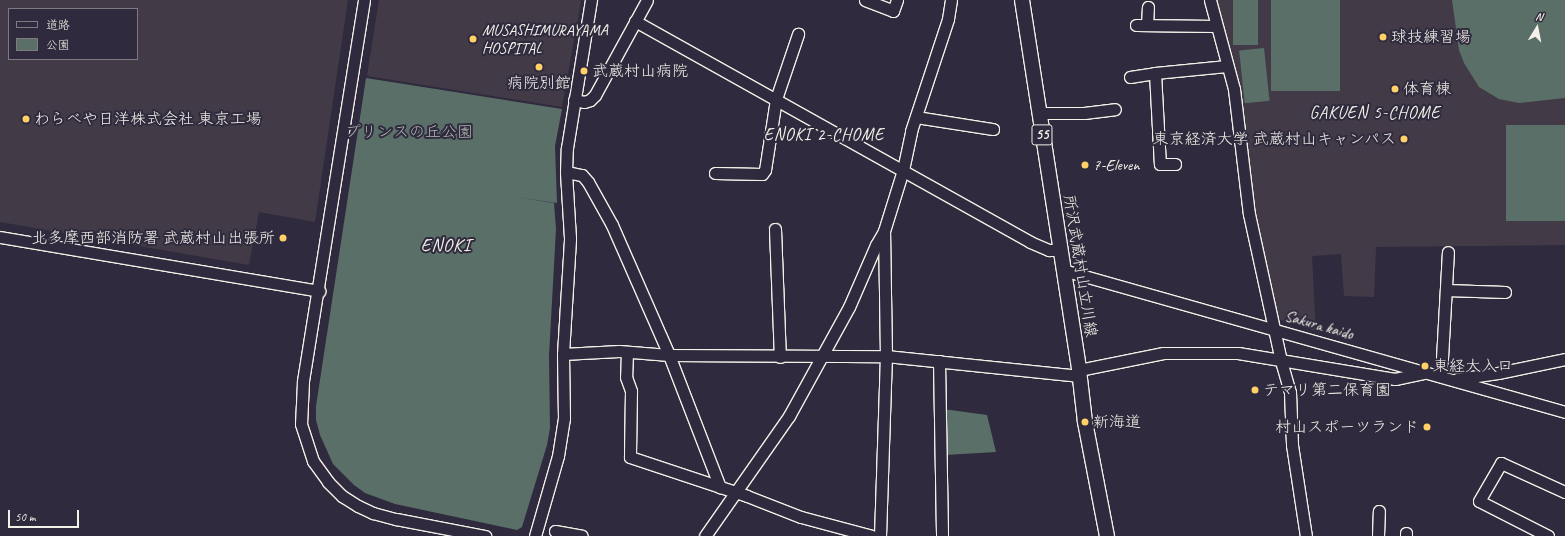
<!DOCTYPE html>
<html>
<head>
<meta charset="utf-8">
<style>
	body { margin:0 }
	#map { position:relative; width:1565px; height:536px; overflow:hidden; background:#2f2a3d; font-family:Caveat,"Klee One",sans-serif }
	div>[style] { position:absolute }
	.built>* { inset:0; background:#423b47 }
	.green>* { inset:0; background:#5b6f69; transform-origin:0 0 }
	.roads { filter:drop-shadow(1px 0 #f4f1e8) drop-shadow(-1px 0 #f4f1e8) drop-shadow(0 1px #f4f1e8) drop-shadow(0 -1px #f4f1e8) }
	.minor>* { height:11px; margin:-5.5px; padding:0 5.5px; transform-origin:5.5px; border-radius:5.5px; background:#2f2a3d }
	.major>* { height:14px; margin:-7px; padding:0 7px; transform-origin:7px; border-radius:7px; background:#2f2a3d }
	.dots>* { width:11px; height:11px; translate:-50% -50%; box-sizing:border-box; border:2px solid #2f2a3d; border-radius:50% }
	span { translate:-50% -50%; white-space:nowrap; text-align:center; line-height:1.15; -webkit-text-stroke:4px #2f2a3d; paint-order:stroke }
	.shield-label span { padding:1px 3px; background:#2f2a3d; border:1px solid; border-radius:3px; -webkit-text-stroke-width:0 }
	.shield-label { font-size:15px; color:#f4f1e8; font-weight:700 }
	.poi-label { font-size:16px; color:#f4f1e8 }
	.left { translate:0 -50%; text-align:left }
	.right { translate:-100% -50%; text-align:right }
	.park-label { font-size:16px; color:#afb6af }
	.street-label { font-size:16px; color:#f4f1e8 }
	.neighbourhood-label { font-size:17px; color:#f4f1e8; letter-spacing:1px }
	.quarter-label { font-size:18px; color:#f4f1e8; letter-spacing:1px }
	.legend { position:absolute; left:8px; top:8px; width:130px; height:52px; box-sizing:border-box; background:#2f2a3d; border:1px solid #7e7a81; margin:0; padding:5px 7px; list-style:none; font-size:12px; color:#f4f1e8 }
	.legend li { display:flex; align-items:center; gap:8px; height:20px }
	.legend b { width:20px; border:1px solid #7e7a81 }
	.north { position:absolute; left:1517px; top:8px; width:40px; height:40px; -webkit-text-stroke:3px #2f2a3d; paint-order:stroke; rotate:10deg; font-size:11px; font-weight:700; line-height:16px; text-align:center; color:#f4f1e8 }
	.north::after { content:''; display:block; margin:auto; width:14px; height:18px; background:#f4f1e8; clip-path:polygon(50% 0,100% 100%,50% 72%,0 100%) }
	.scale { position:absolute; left:8px; top:510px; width:71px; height:18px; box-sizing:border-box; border:2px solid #f4f1e8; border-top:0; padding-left:5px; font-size:12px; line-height:14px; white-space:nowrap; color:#f4f1e8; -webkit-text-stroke:3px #2f2a3d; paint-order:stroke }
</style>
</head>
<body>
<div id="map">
	<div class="built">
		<div style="clip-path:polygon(evenodd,0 0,348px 0,315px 222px,259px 212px,249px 265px,0 222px,0 0,9px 9px,137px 9px,137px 59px,9px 59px,9px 9px)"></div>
		<div style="clip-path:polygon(379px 0,580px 0,581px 2px,562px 107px,367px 76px)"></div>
		<div style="clip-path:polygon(1213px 0,1565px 0,1565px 245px,1376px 247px,1374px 297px,1344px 296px,1341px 254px,1312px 256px,1316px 331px,1275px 318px,1251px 214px)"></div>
	</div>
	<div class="green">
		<div style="left:1233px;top:0;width:25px;height:45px"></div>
		<div style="left:1271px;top:0;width:69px;height:91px"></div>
		<div style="clip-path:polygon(1452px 0,1565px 0,1565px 98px,1519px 103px,1499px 99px,1479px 87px,1464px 63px,1459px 50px)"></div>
		<div style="left:1264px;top:48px;width:53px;height:25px;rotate:84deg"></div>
		<div style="clip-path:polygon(366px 78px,562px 109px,555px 146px,557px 203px,516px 197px,554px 203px,556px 229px,549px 356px,550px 428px,547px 445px,522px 527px,517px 530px,395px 504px,365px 493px,354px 485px,333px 464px,320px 435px,316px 420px,316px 406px)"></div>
		<div style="left:1565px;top:125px;width:96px;height:59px;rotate:90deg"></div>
		<div style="clip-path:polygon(943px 409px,987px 415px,996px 452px,945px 455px)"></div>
	</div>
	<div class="roads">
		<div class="minor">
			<div style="left:364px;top:0;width:387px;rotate:99.1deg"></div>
			<div style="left:303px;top:382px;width:42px;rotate:92.7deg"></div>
			<div style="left:301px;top:424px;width:39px;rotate:72deg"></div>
			<div style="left:313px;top:461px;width:26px;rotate:54deg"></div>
			<div style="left:328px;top:482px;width:20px;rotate:45deg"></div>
			<div style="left:342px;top:496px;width:19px;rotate:32deg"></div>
			<div style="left:358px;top:506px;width:17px;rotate:25deg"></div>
			<div style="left:373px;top:513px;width:24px;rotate:15deg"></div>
			<div style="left:396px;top:519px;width:91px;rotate:10.8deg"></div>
			<div style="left:865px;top:0;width:30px;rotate:21deg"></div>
			<div style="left:893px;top:11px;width:12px;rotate:-70deg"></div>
			<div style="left:1210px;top:0;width:92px;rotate:74.9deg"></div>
			<div style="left:1234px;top:89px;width:126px;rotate:83.2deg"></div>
			<div style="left:1249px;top:214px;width:150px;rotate:77.7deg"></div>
			<div style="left:1281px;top:361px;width:32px;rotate:74deg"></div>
			<div style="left:1290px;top:392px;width:53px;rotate:87.8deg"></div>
			<div style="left:1292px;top:445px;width:92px;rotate:81.3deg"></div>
			<div style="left:635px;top:21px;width:453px;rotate:29.2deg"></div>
			<div style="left:1030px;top:242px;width:21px;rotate:23deg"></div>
			<div style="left:1049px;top:250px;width:11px"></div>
			<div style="left:1136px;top:25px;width:80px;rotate:0.7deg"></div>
			<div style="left:1147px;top:25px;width:18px;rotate:-87deg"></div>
			<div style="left:1155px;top:73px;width:91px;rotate:86.9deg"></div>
			<div style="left:1160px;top:164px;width:15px"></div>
			<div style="left:1130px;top:77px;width:25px;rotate:-9deg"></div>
			<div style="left:1155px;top:73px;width:72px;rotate:-5.6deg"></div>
			<div style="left:574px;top:100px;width:10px;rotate:11deg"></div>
			<div style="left:584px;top:102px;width:6px;rotate:-18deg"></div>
			<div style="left:590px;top:100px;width:7px;rotate:-45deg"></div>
			<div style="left:595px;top:95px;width:108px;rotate:-61.3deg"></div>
			<div style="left:1039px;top:113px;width:45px"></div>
			<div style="left:1084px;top:113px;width:31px;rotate:-7deg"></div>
			<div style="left:916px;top:117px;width:78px;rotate:8.9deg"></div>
			<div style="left:566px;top:172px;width:16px;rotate:11deg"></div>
			<div style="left:582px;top:175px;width:9px;rotate:49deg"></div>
			<div style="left:588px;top:182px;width:49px;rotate:60.8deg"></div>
			<div style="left:612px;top:225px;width:142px;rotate:66.3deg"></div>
			<div style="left:669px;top:355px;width:142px;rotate:68.9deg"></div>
			<div style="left:715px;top:173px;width:47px;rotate:1.2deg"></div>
			<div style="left:762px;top:174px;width:5px;rotate:-53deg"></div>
			<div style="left:765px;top:170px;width:72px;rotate:-81.2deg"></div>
			<div style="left:776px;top:99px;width:69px;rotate:-71.3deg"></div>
			<div style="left:775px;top:229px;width:128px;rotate:87.8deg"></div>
			<div style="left:0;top:237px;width:324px;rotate:9.6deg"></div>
			<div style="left:1063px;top:270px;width:522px;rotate:15.79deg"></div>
			<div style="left:1446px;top:290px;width:59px;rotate:1.9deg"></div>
			<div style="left:627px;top:352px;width:25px;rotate:92deg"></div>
			<div style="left:626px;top:377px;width:15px;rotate:70deg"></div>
			<div style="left:631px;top:391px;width:66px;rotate:90.9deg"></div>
			<div style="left:630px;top:457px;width:123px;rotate:18.4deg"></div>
			<div style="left:747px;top:496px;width:58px;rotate:21.3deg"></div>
			<div style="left:801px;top:517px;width:73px;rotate:15deg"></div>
			<div style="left:563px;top:354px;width:56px;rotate:-3.1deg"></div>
			<div style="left:619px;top:351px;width:50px;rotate:4.6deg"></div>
			<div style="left:669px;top:355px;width:217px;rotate:0.3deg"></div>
			<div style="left:886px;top:356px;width:195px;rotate:5.9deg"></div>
			<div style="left:939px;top:361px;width:175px;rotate:89deg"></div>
			<div style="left:1079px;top:370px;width:86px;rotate:-11.4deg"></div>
			<div style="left:1163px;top:353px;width:75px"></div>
			<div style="left:1238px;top:353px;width:159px;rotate:9.4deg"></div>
			<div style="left:1395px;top:379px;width:30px;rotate:-12deg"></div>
			<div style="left:1441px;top:376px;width:124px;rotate:-86.8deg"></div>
			<div style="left:1457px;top:379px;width:41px;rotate:-8.3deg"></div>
			<div style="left:1498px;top:373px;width:68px;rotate:-11.8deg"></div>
			<div style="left:555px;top:531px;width:27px;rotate:10deg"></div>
			<div style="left:535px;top:536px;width:83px;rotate:-74deg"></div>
			<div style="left:558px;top:456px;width:38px;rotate:-81deg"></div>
			<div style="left:564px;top:418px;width:64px;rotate:-90.9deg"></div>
			<div style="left:563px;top:354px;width:116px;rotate:-86.5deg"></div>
			<div style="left:570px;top:238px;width:66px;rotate:-93.5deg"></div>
			<div style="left:566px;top:172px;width:24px;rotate:-88deg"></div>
			<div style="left:567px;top:148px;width:150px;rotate:-80.8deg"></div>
			<div style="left:705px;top:536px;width:146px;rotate:-55deg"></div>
			<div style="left:789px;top:416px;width:124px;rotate:-61.2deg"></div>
			<div style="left:849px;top:307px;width:68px;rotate:-66.5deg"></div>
			<div style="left:876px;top:245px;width:16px;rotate:-60deg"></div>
			<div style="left:884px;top:231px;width:64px;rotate:-72.7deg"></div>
			<div style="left:903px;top:170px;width:40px;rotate:-78deg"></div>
			<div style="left:911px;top:131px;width:118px;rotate:-71.7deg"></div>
			<div style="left:948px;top:19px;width:19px;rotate:-81deg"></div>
			<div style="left:880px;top:536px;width:180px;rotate:-88.1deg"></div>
			<div style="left:886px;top:356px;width:125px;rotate:-90.9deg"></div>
			<div style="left:1378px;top:536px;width:25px;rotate:-88deg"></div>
			<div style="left:1406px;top:536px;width:3px;rotate:-90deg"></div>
			<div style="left:1548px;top:536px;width:77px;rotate:-153.1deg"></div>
			<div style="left:1479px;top:501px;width:44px;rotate:-59.9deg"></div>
			<div style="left:1501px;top:463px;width:70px;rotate:24.4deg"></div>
		</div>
		<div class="major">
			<div style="left:1022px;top:0;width:374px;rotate:81.2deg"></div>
			<div style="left:1079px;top:370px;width:52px;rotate:83.4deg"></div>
			<div style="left:1085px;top:422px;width:116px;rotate:79.1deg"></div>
		</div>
	</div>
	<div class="dots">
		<div style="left:1383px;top:37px;background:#ffd166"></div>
		<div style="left:473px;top:39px;background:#ffd166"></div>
		<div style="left:539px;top:67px;background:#ffd166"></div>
		<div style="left:584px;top:71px;background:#ffd166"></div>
		<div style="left:1395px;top:89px;background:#ffd166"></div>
		<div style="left:26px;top:119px;background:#ffd166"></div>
		<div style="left:1404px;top:139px;background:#ffd166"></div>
		<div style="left:1085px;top:165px;background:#ffd166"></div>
		<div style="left:283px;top:238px;background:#ffd166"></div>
		<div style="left:1425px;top:366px;background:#ffd166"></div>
		<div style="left:1255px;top:390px;background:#ffd166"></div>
		<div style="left:1085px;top:422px;background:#ffd166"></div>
		<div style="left:1427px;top:427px;background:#ffd166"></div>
	</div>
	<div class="shield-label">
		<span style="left:1042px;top:135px">55</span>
	</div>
	<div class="poi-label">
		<span class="left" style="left:482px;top:39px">MUSASHIMURAYAMA<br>HOSPITAL</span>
		<span class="left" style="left:1391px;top:37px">球技練習場</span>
		<span class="left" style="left:592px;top:71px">武蔵村山病院</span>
		<span style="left:539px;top:83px">病院別館</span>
		<span class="left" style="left:1403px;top:89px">体育棟</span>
		<span class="left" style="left:34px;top:119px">わらべや日洋株式会社 東京工場</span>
		<span class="right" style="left:1396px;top:139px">東京経済大学 武蔵村山キャンパス</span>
		<span class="left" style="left:1093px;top:165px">7-Eleven</span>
		<span class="right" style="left:275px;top:238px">北多摩西部消防署 武蔵村山出張所</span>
		<span class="left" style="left:1433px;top:366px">東経大入口</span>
		<span class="left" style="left:1263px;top:390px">テマリ第二保育園</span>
		<span class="left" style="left:1093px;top:422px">新海道</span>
		<span class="right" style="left:1419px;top:427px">村山スポーツランド</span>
	</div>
	<div class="park-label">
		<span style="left:409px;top:132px">プリンスの丘公園</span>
	</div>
	<div class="street-label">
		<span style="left:1080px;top:266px;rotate:81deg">所沢武蔵村山立川線</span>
		<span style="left:1319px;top:325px;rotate:16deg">Sakura kaido</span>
	</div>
	<div class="neighbourhood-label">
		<span style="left:1375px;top:113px">GAKUEN 5-CHOME</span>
		<span style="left:824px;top:135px">ENOKI 2-CHOME</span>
	</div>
	<div class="quarter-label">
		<span style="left:446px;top:245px">ENOKI</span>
	</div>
	<ul class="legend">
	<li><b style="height:5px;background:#2f2a3d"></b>道路</li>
	<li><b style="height:11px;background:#5b6f69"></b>公園</li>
	</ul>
	<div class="north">N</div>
	<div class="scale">50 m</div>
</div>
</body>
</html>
